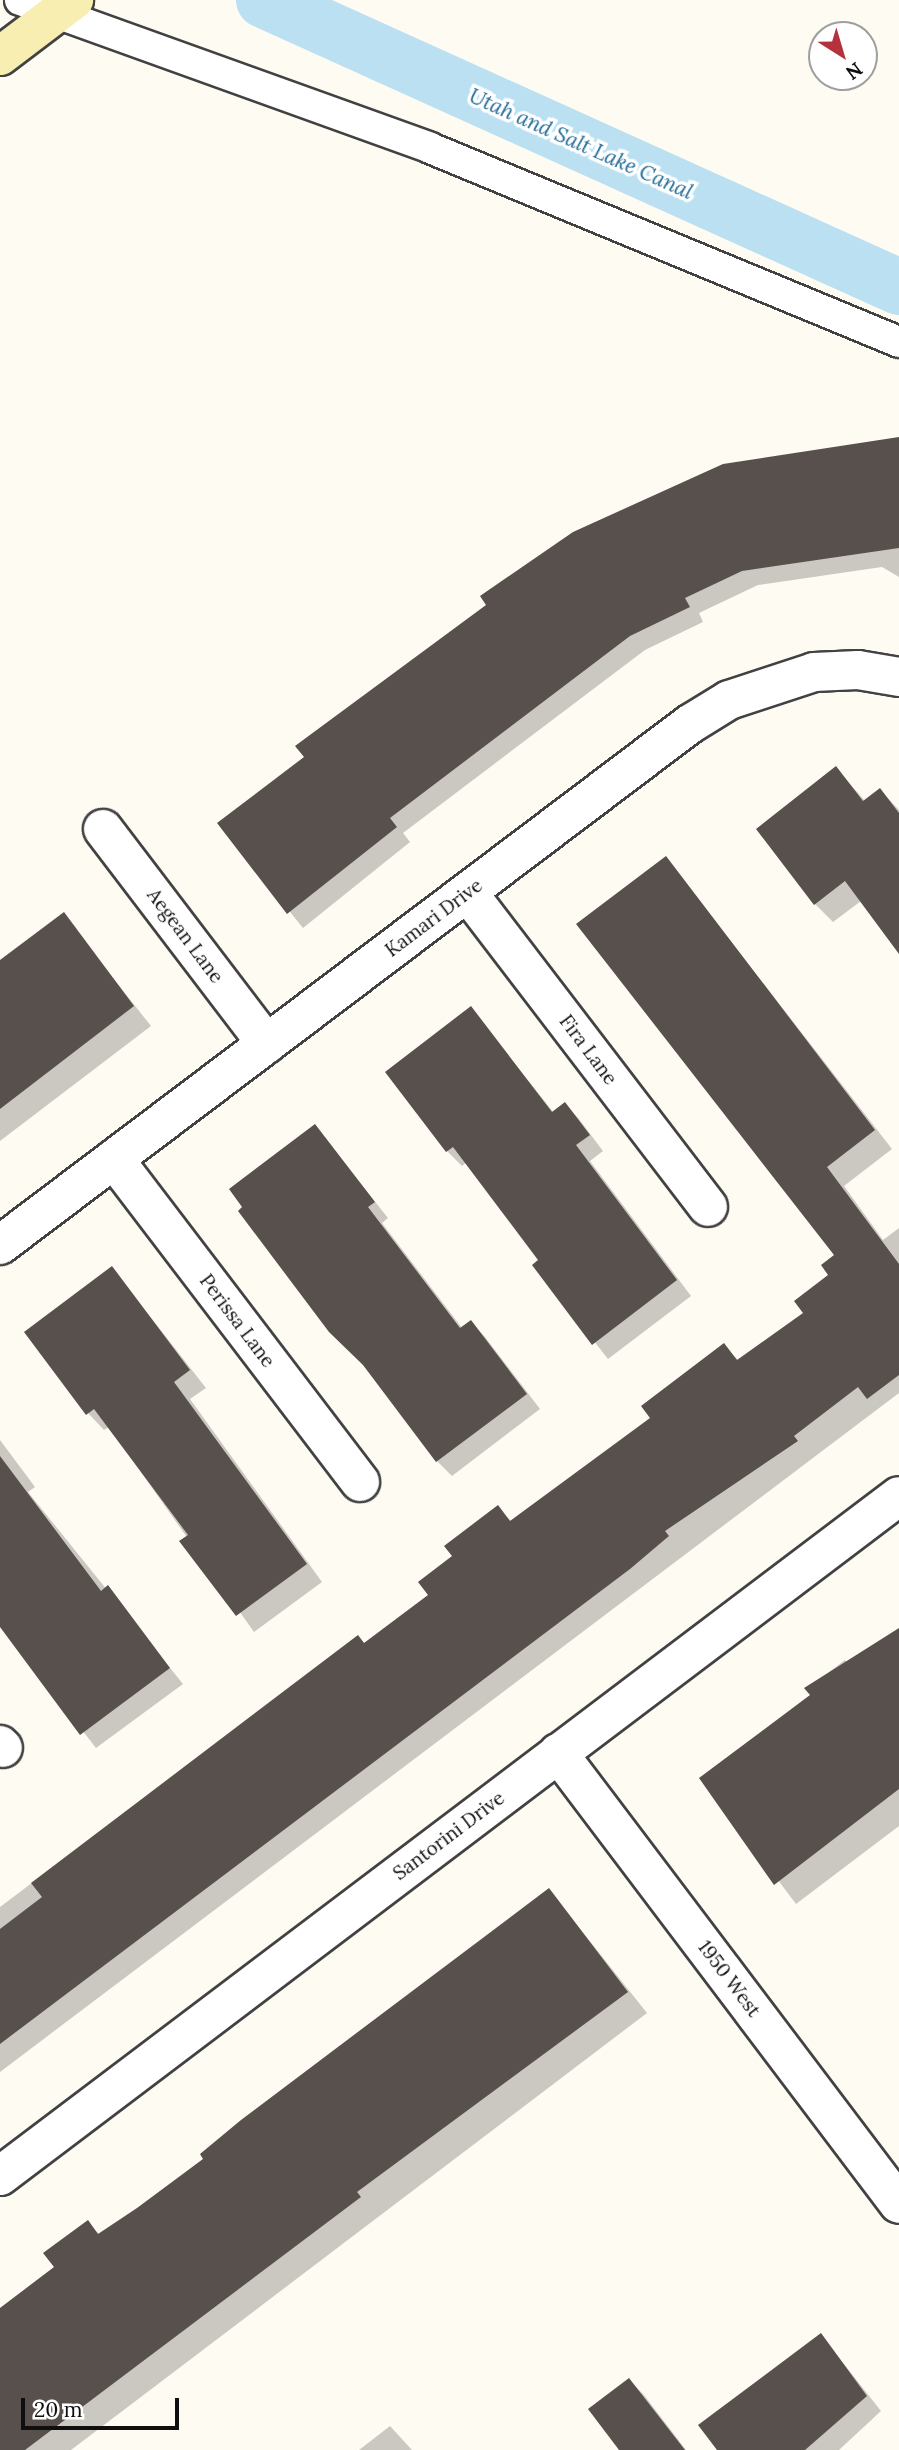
<!DOCTYPE html>
<html>
<head>
<meta charset="utf-8">
<style>
	body { margin:0 }
	#map { position:relative; width:899px; height:2450px; overflow:hidden; background:#fefbf2; font-family:Lora,serif }
	div>[style] { position:absolute }
	.shadow>* { inset:0; background:#0003 }
	.canal>* { height:56px; margin:-28px; padding:0 28px; transform-origin:28px; border-radius:28px; background:#bae0f2 }
	.building>* { inset:0; background:#57504c }
	.roads { filter:drop-shadow(2px 0 #424242) drop-shadow(-2px 0 #424242) drop-shadow(0 2px #424242) drop-shadow(0 -2px #424242) }
	.lane>* { height:30px; margin:-15px; padding:0 15px; transform-origin:15px; border-radius:15px; background:#fff }
	.street>* { height:38px; margin:-19px; padding:0 19px; transform-origin:19px; border-radius:19px; background:#fff }
	.secondary>* { height:38px; margin:-19px; padding:0 19px; transform-origin:19px; border-radius:19px; background:#f9eeb2 }
	span { translate:-50% -50%; white-space:nowrap; text-align:center; line-height:1.15; -webkit-text-stroke:7px #fff; paint-order:stroke }
	.street-label { font-size:19px; color:#0f0f0f }
	.water-label { font-size:21px; color:#216a98; font-style:italic }
	.north { position:absolute; left:808px; top:21px; width:70px; height:70px; box-sizing:border-box; background:#fff; border:2px solid #9f9f9f; border-radius:50%; rotate:143deg; font-size:19px; font-weight:700; line-height:28px; text-align:center; color:#0f0f0f }
	.north::after { content:''; display:block; margin:auto; width:24px; height:32px; background:#b5313e; clip-path:polygon(50% 0,100% 100%,50% 72%,0 100%) }
	.scale { position:absolute; left:21px; top:2398px; width:158px; height:32px; box-sizing:border-box; border:4px solid #0f0f0f; border-top:0; padding-left:9px; font-size:21px; line-height:24px; white-space:nowrap; color:#0f0f0f; -webkit-text-stroke:5px #fff; paint-order:stroke }
</style>
</head>
<body>
<div id="map">
	<div class="shadow">
		<div style="clip-path:polygon(899px 442px,899px 577px,882px 567px,758px 585px,699px 613px,703px 622px,645px 650px,403px 833px,410px 842px,303px 928px,219px 824px)"></div>
		<div style="clip-path:polygon(836px 768px,865px 801px,880px 790px,899px 810px,899px 951px,861px 901px,833px 922px,815px 904px)"></div>
		<div style="clip-path:polygon(666px 858px,892px 1149px,844px 1186px,883px 1240px,899px 1228px,899px 1393px,0 2072px,0 1907px,358px 1637px,365px 1644px,430px 1596px,498px 1508px,512px 1522px,652px 1418px,724px 1346px,739px 1361px,806px 1314px,830px 1275px,836px 1256px)"></div>
		<div style="clip-path:polygon(63px 915px,151px 1026px,0 1141px,0 963px)"></div>
		<div style="clip-path:polygon(471px 1009px,554px 1113px,565px 1104px,579px 1119px,603px 1151px,590px 1161px,691px 1296px,608px 1359px,534px 1265px,541px 1260px,467px 1162px,462px 1166px,447px 1151px)"></div>
		<div style="clip-path:polygon(315px 1126px,388px 1218px,382px 1223px,462px 1328px,471px 1322px,485px 1337px,540px 1409px,452px 1476px,437px 1461px)"></div>
		<div style="clip-path:polygon(112px 1268px,206px 1388px,190px 1399px,322px 1582px,254px 1632px,109px 1427px,104px 1430px,88px 1413px)"></div>
		<div style="clip-path:polygon(0 1440px,35px 1487px,28px 1492px,183px 1684px,96px 1748px,0 1625px)"></div>
		<div style="clip-path:polygon(899px 1637px,899px 1826px,796px 1904px,702px 1779px,812px 1696px,807px 1689px,845px 1660px,851px 1666px)"></div>
		<div style="clip-path:polygon(549px 1890px,647px 2013px,71px 2450px,0 2450px,0 2310px,56px 2267px,87px 2222px,100px 2235px,138px 2210px)"></div>
		<div style="clip-path:polygon(821px 2335px,881px 2411px,839px 2450px,719px 2450px)"></div>
		<div style="clip-path:polygon(629px 2380px,644px 2395px,686px 2450px,621px 2450px)"></div>
		<div style="clip-path:polygon(390px 2426px,412px 2450px,359px 2450px)"></div>
	</div>
	<div class="canal">
		<div style="left:264px;top:0;width:697px;rotate:24.32deg"></div>
	</div>
	<div class="building">
		<div style="clip-path:polygon(899px 437px,899px 548px,742px 571px,685px 598px,690px 607px,630px 636px,390px 818px,397px 827px,287px 914px,217px 823px,304px 757px,295px 746px,486px 605px,480px 596px,573px 532px,723px 464px)"></div>
		<div style="clip-path:polygon(836px 766px,863px 801px,880px 788px,899px 813px,899px 954px,845px 881px,814px 905px,756px 829px)"></div>
		<div style="clip-path:polygon(666px 856px,875px 1130px,827px 1167px,899px 1264px,899px 1375px,867px 1399px,858px 1387px,794px 1436px,798px 1441px,665px 1531px,669px 1536px,630px 1569px,0 2044px,0 1929px,42px 1897px,31px 1883px,358px 1635px,364px 1643px,428px 1595px,418px 1582px,452px 1556px,444px 1546px,498px 1505px,510px 1521px,650px 1418px,641px 1406px,724px 1343px,737px 1360px,803px 1313px,794px 1301px,828px 1275px,821px 1265px,834px 1255px,576px 924px)"></div>
		<div style="clip-path:polygon(64px 912px,134px 1006px,0 1109px,0 960px)"></div>
		<div style="clip-path:polygon(471px 1006px,552px 1112px,565px 1102px,590px 1135px,576px 1145px,677px 1280px,592px 1345px,532px 1265px,538px 1260px,453px 1147px,446px 1152px,385px 1072px)"></div>
		<div style="clip-path:polygon(315px 1124px,375px 1202px,368px 1207px,460px 1328px,471px 1320px,527px 1394px,436px 1462px,363px 1365px,329px 1332px,238px 1211px,242px 1207px,229px 1189px)"></div>
		<div style="clip-path:polygon(112px 1266px,190px 1370px,174px 1382px,307px 1564px,236px 1616px,179px 1541px,188px 1535px,94px 1409px,86px 1415px,24px 1332px)"></div>
		<div style="clip-path:polygon(0 1456px,101px 1591px,108px 1585px,170px 1668px,80px 1735px,0 1627px)"></div>
		<div style="clip-path:polygon(899px 1628px,899px 1789px,774px 1885px,699px 1778px,810px 1695px,804px 1688px)"></div>
		<div style="clip-path:polygon(549px 1888px,628px 1992px,357px 2192px,361px 2197px,25px 2450px,0 2450px,0 2308px,54px 2267px,43px 2253px,88px 2220px,98px 2234px,137px 2208px,203px 2159px,200px 2154px,241px 2120px)"></div>
		<div style="clip-path:polygon(821px 2333px,867px 2396px,805px 2450px,717px 2450px,698px 2425px)"></div>
		<div style="clip-path:polygon(629px 2378px,685px 2450px,619px 2450px,588px 2409px)"></div>
	</div>
	<div class="roads">
		<div class="lane">
			<div style="left:20px;top:0;width:436px;rotate:19.8deg"></div>
			<div style="left:430px;top:148px;width:508px;rotate:22.47deg"></div>
		</div>
		<div class="street">
			<div style="left:103px;top:829px;width:270px;rotate:52.7deg"></div>
			<div style="left:468px;top:893px;width:395px;rotate:52.6deg"></div>
			<div style="left:114px;top:1159px;width:406px;rotate:52.7deg"></div>
			<div style="left:0;top:1245px;width:865px;rotate:-37.06deg"></div>
			<div style="left:690px;top:724px;width:46px;rotate:-31.6deg"></div>
			<div style="left:729px;top:700px;width:89px;rotate:-18.2deg"></div>
			<div style="left:814px;top:672px;width:44px;rotate:-2.6deg"></div>
			<div style="left:858px;top:670px;width:42px;rotate:9.7deg"></div>
			<div style="left:0;top:1745px;width:4px;rotate:45deg"></div>
			<div style="left:558px;top:1753px;width:565px;rotate:52.91deg"></div>
			<div style="left:0;top:2176px;width:1127px;rotate:-37.1deg"></div>
		</div>
		<div class="secondary">
			<div style="left:0;top:56px;width:93px;rotate:-37.1deg"></div>
		</div>
	</div>
	<div class="street-label">
		<span style="left:434px;top:918px;rotate:-37deg">Kamari Drive</span>
		<span style="left:185px;top:936px;rotate:53deg">Aegean Lane</span>
		<span style="left:588px;top:1050px;rotate:53deg">Fira Lane</span>
		<span style="left:237px;top:1321px;rotate:53deg">Perissa Lane</span>
		<span style="left:449px;top:1836px;rotate:-37deg">Santorini Drive</span>
		<span style="left:729px;top:1979px;rotate:53deg">1950 West</span>
	</div>
	<div class="water-label">
		<span style="left:581px;top:144px;rotate:24deg">Utah and Salt Lake Canal</span>
	</div>
	<div class="north">N</div>
	<div class="scale">20 m</div>
</div>
</body>
</html>
